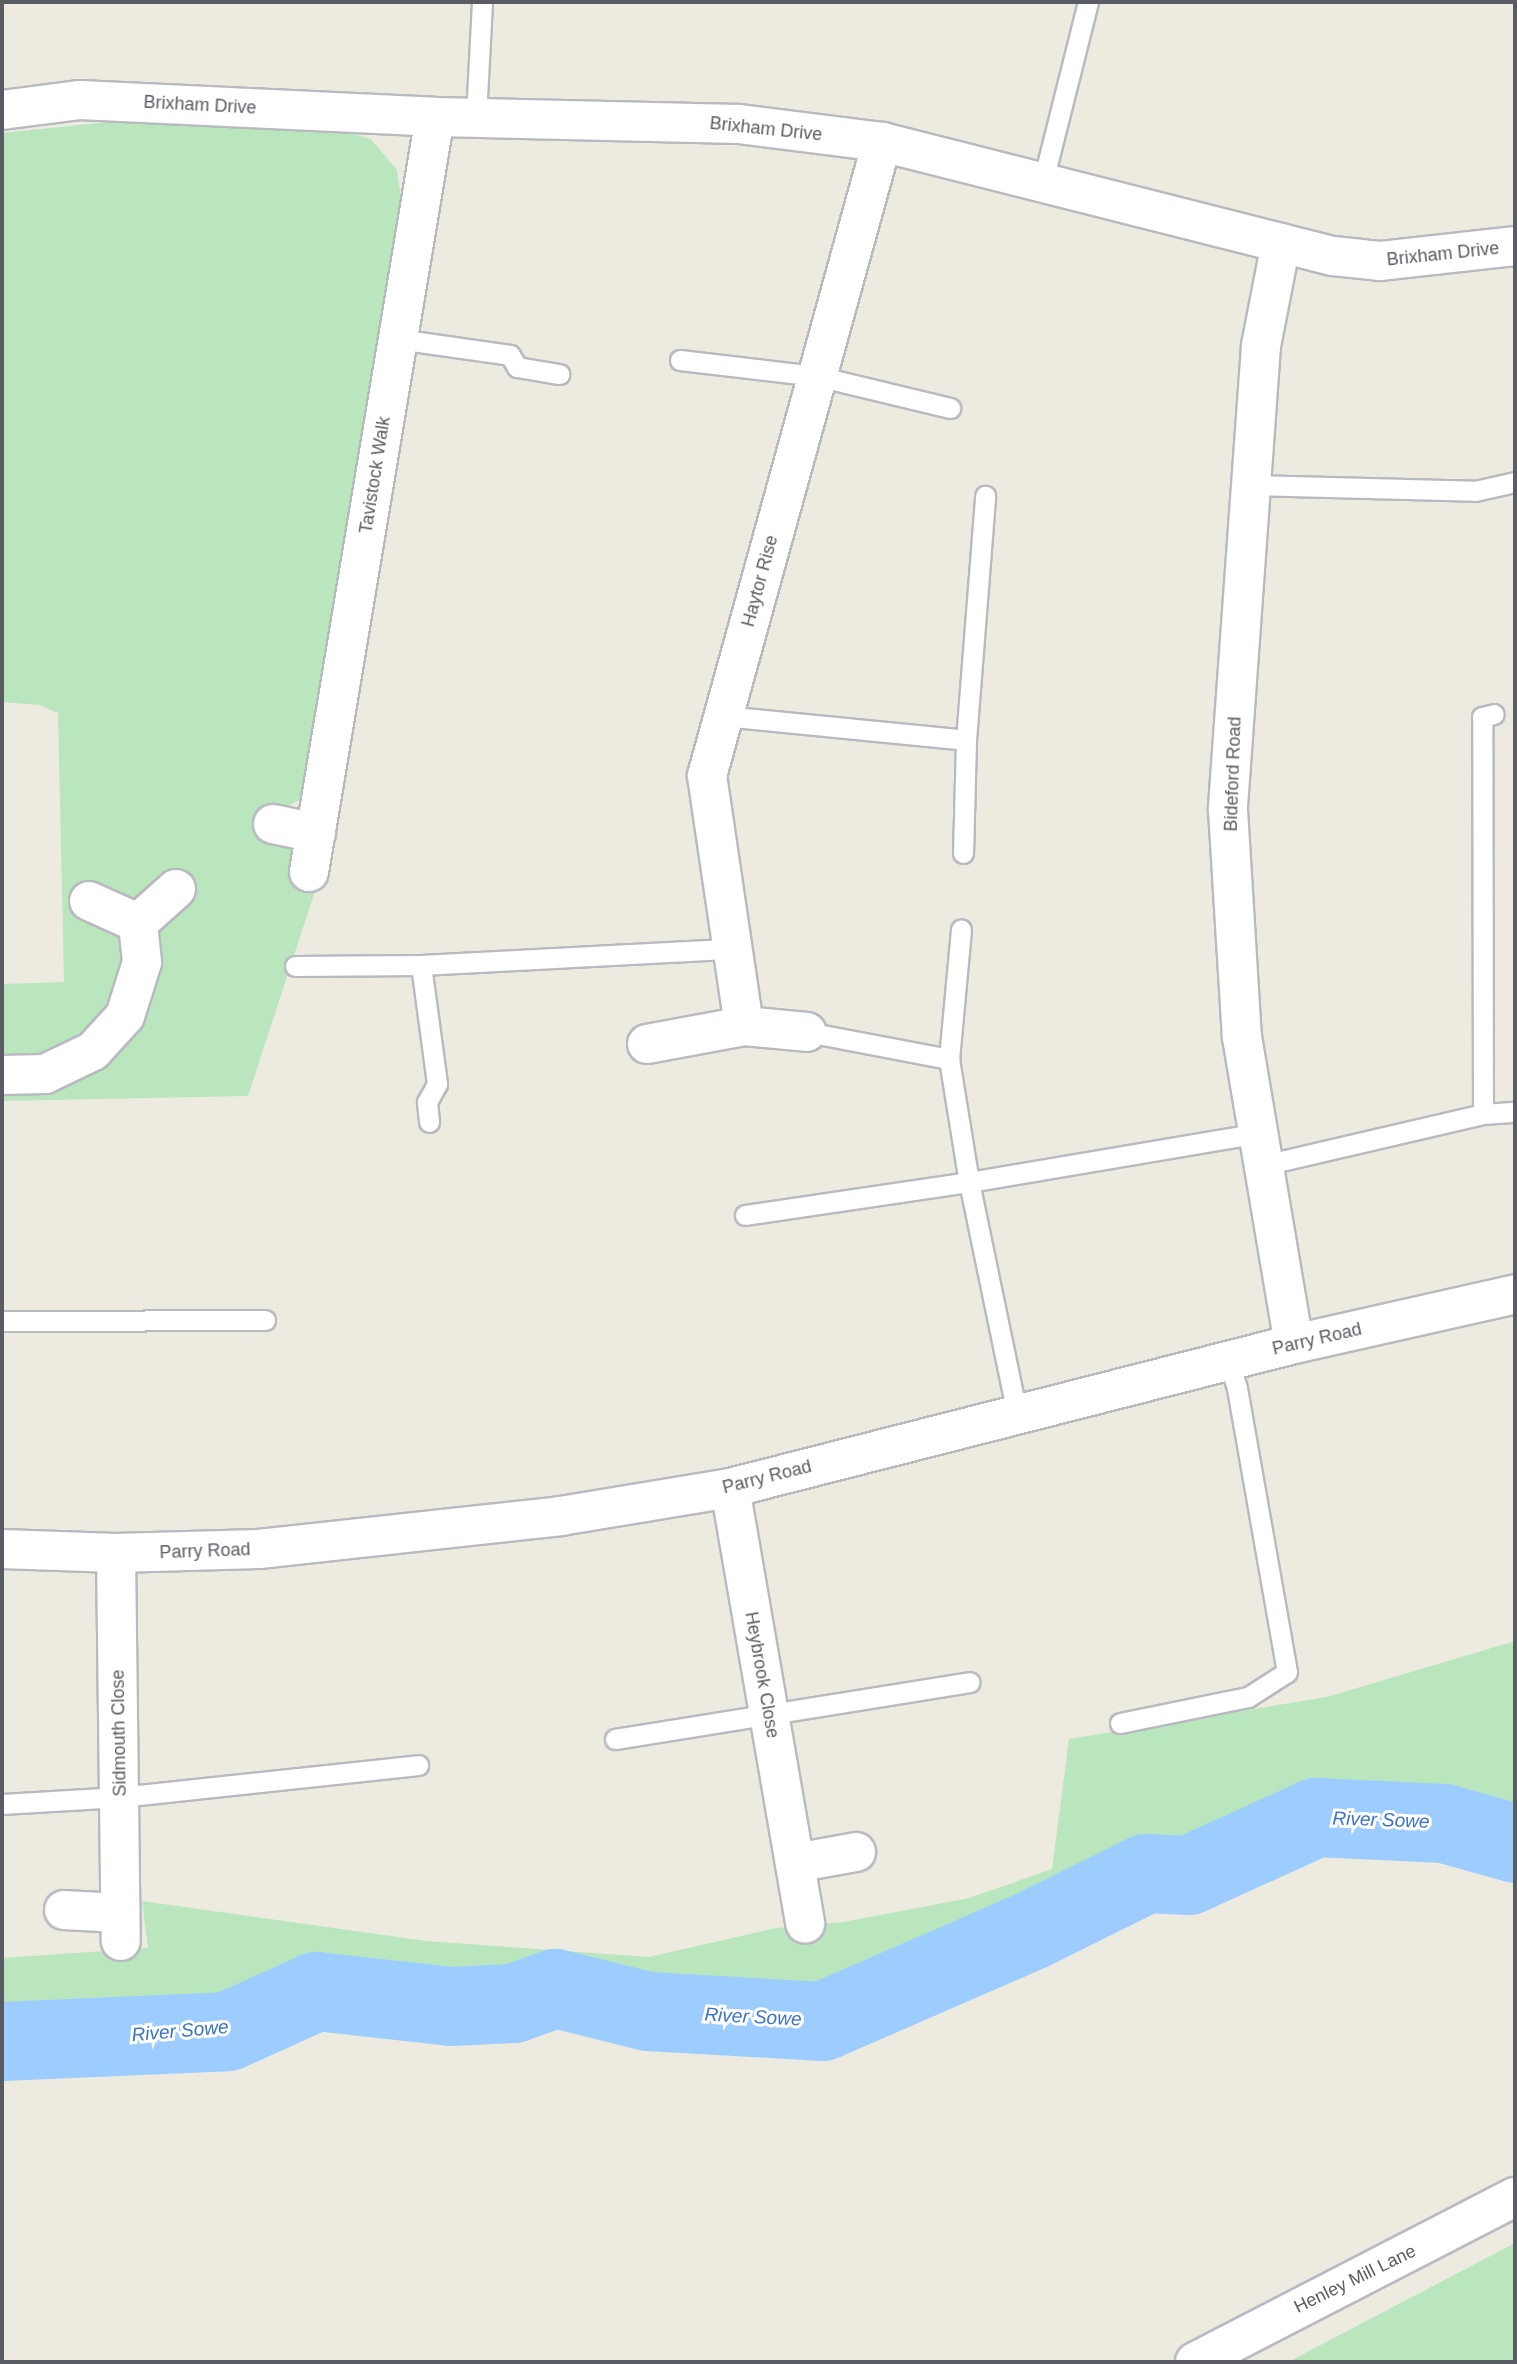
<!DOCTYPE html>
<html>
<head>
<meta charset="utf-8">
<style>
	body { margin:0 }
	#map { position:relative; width:1517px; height:2364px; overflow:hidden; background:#edebe0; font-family:Arial,sans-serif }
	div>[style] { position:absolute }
	.green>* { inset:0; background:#bae6be }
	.river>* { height:79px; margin:-39.5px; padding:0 39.5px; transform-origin:39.5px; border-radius:39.5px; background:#9dccff }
	.roads { filter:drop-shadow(2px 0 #b8bac0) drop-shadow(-2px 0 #b8bac0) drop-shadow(0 2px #b8bac0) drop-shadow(0 -2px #b8bac0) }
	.lane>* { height:19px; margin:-9.5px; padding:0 9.5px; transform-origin:9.5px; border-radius:9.5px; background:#fff }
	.street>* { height:38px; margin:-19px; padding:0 19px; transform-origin:19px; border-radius:19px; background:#fff }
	span { translate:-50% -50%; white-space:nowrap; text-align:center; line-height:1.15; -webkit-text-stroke:6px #fff; paint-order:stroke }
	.street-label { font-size:18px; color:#595c62 }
	.water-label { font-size:19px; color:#3a73c8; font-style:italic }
	.frame { position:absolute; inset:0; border:4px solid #595c62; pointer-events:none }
</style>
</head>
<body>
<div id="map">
	<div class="green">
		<div style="clip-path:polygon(108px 122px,328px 127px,371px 139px,397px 170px,402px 205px,304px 797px,274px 814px,297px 864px,320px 876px,248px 1096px,2px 1101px,2px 984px,64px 982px,58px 713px,39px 705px,2px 702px,2px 133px)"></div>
		<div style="clip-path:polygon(1515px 1641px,1515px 1828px,1448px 1810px,1328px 1797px,1301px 1803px,1217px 1841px,1190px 1862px,1143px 1861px,1022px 1924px,856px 1994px,814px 2003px,693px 1996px,543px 1970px,495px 1990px,458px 1993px,413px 1980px,312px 1982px,224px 2017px,186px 2020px,120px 2013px,2px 2021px,2px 1958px,148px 1948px,142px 1901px,426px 1941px,649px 1957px,776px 1928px,844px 1922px,969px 1898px,1052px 1869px,1069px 1739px,1327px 1697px)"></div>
		<div style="clip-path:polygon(1515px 2243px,1515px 2362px,1288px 2362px)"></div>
	</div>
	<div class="river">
		<div style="left:2px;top:2041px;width:225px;rotate:-2.5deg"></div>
		<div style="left:227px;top:2031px;width:98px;rotate:-24.2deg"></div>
		<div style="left:316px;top:1991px;width:136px;rotate:6.3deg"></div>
		<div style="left:451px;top:2006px;width:62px;rotate:-2.8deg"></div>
		<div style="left:513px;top:2003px;width:45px;rotate:-19.7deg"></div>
		<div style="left:555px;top:1988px;width:96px;rotate:13.9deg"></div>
		<div style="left:648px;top:2011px;width:174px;rotate:3.3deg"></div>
		<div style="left:822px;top:2021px;width:228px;rotate:-23.5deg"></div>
		<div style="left:1031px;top:1930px;width:128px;rotate:-26.4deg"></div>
		<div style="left:1146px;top:1873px;width:42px;rotate:2.7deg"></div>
		<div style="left:1188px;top:1875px;width:141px;rotate:-24.4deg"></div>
		<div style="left:1316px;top:1817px;width:128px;rotate:2.7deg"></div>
		<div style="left:1444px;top:1823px;width:74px;rotate:15.7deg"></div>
	</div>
	<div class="roads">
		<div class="lane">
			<div style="left:476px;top:117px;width:115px;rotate:-87deg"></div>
			<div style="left:1043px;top:181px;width:185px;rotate:-75.9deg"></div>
			<div style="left:398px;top:339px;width:113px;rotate:8.1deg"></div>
			<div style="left:510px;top:355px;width:14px;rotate:60deg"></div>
			<div style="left:517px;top:367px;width:43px;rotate:9.5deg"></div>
			<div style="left:680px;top:360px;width:138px;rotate:6.7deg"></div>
			<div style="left:817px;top:376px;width:137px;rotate:13.5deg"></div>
			<div style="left:1251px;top:485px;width:224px;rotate:1.5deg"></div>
			<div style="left:1475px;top:491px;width:41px;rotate:-12.7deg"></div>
			<div style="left:723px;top:716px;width:244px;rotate:5.6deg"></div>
			<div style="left:966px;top:740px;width:113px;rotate:91.5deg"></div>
			<div style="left:966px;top:740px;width:245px;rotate:-85.5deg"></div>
			<div style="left:421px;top:965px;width:310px;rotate:-3deg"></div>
			<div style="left:295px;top:966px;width:126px;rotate:-0.5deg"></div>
			<div style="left:421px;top:965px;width:120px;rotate:82.3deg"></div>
			<div style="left:437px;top:1084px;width:21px;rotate:119deg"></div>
			<div style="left:427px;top:1102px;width:20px;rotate:84deg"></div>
			<div style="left:807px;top:1032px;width:145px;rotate:10.8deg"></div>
			<div style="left:949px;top:1059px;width:130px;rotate:-84.7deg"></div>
			<div style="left:949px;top:1059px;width:125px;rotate:80.8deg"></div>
			<div style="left:969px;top:1182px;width:237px;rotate:78.3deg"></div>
			<div style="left:1483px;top:1114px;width:397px;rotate:-90.1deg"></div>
			<div style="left:1482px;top:717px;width:12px;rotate:-14deg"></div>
			<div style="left:1264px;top:1165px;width:225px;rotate:-13.1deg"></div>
			<div style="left:1483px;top:1114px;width:32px;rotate:-4deg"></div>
			<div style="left:745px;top:1215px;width:226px;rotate:-8.4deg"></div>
			<div style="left:969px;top:1182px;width:293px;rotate:-9.6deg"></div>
			<div style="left:2px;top:1321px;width:263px;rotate:-0.2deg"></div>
			<div style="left:1120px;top:1723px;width:131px;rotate:-11.5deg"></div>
			<div style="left:1248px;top:1697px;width:46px;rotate:-32.7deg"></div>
			<div style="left:1287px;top:1672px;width:288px;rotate:-100deg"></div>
			<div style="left:1237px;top:1388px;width:28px;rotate:-108deg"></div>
			<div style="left:615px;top:1739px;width:359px;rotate:-9.1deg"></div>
			<div style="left:2px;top:1804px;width:118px;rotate:-3.4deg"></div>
			<div style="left:120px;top:1797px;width:300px;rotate:-6.1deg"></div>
		</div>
		<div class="street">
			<div style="left:2px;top:110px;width:79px;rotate:-7.3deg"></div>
			<div style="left:80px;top:100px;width:355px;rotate:2.7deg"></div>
			<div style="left:435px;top:117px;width:304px;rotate:1.3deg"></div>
			<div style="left:739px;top:124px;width:144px;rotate:7.2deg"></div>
			<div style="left:882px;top:142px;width:465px;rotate:14.2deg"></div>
			<div style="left:1333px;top:256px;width:47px;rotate:6.1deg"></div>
			<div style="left:1380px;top:261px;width:136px;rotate:-6.3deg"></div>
			<div style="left:1281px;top:243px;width:105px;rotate:101deg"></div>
			<div style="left:1261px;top:346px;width:465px;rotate:94.1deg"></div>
			<div style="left:1228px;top:810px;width:227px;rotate:86.5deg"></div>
			<div style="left:1242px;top:1037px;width:311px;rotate:80.4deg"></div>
			<div style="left:273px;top:824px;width:44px;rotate:11.8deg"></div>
			<div style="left:309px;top:872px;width:765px;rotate:-80.53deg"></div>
			<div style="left:89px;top:901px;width:54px;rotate:24.2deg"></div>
			<div style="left:138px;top:923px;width:51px;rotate:-41.8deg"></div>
			<div style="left:744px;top:1026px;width:253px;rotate:-98.4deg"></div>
			<div style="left:707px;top:776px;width:658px;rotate:-74.57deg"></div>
			<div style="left:647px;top:1044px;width:99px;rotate:-10.5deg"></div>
			<div style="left:744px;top:1026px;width:63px;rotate:5.4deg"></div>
			<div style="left:2px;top:1075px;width:43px;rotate:-1.3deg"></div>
			<div style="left:45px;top:1074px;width:53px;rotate:-25.6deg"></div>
			<div style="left:93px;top:1051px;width:47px;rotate:-47.6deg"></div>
			<div style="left:125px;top:1016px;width:57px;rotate:-72.5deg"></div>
			<div style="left:142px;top:962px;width:39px;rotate:-96deg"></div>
			<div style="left:730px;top:1488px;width:442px;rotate:80.2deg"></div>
			<div style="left:2px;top:1549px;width:114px;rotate:2deg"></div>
			<div style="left:116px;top:1553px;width:143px;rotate:-1.6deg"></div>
			<div style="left:259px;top:1549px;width:304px;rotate:-6.2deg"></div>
			<div style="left:561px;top:1516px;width:171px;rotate:-9.4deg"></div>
			<div style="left:730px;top:1488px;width:582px;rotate:-14.32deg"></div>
			<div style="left:1294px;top:1344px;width:227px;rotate:-12.7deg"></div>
			<div style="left:116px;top:1553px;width:388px;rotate:89.3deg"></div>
			<div style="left:795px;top:1863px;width:62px;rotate:-10.2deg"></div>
			<div style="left:64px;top:1910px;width:56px;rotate:3.1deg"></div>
			<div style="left:1195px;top:2362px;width:360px;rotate:-27.3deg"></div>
		</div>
	</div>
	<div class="street-label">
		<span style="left:200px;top:105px;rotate:3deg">Brixham Drive</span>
		<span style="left:766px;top:129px;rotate:6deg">Brixham Drive</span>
		<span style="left:1443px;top:254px;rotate:-6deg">Brixham Drive</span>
		<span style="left:375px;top:475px;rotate:-81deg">Tavistock Walk</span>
		<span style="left:760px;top:581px;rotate:-75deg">Haytor Rise</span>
		<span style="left:1233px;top:774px;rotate:-88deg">Bideford Road</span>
		<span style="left:1317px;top:1339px;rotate:-13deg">Parry Road</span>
		<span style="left:767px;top:1477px;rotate:-14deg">Parry Road</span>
		<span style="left:205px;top:1551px;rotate:-2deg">Parry Road</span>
		<span style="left:762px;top:1675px;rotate:80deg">Heybrook Close</span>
		<span style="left:119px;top:1733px;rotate:-91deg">Sidmouth Close</span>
		<span style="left:1355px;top:2279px;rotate:-26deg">Henley Mill Lane</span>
	</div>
	<div class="water-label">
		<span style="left:1381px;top:1820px;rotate:2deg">River Sowe</span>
		<span style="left:753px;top:2017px;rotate:3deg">River Sowe</span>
		<span style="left:180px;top:2031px;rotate:-5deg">River Sowe</span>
	</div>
	<div class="frame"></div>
</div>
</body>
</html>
